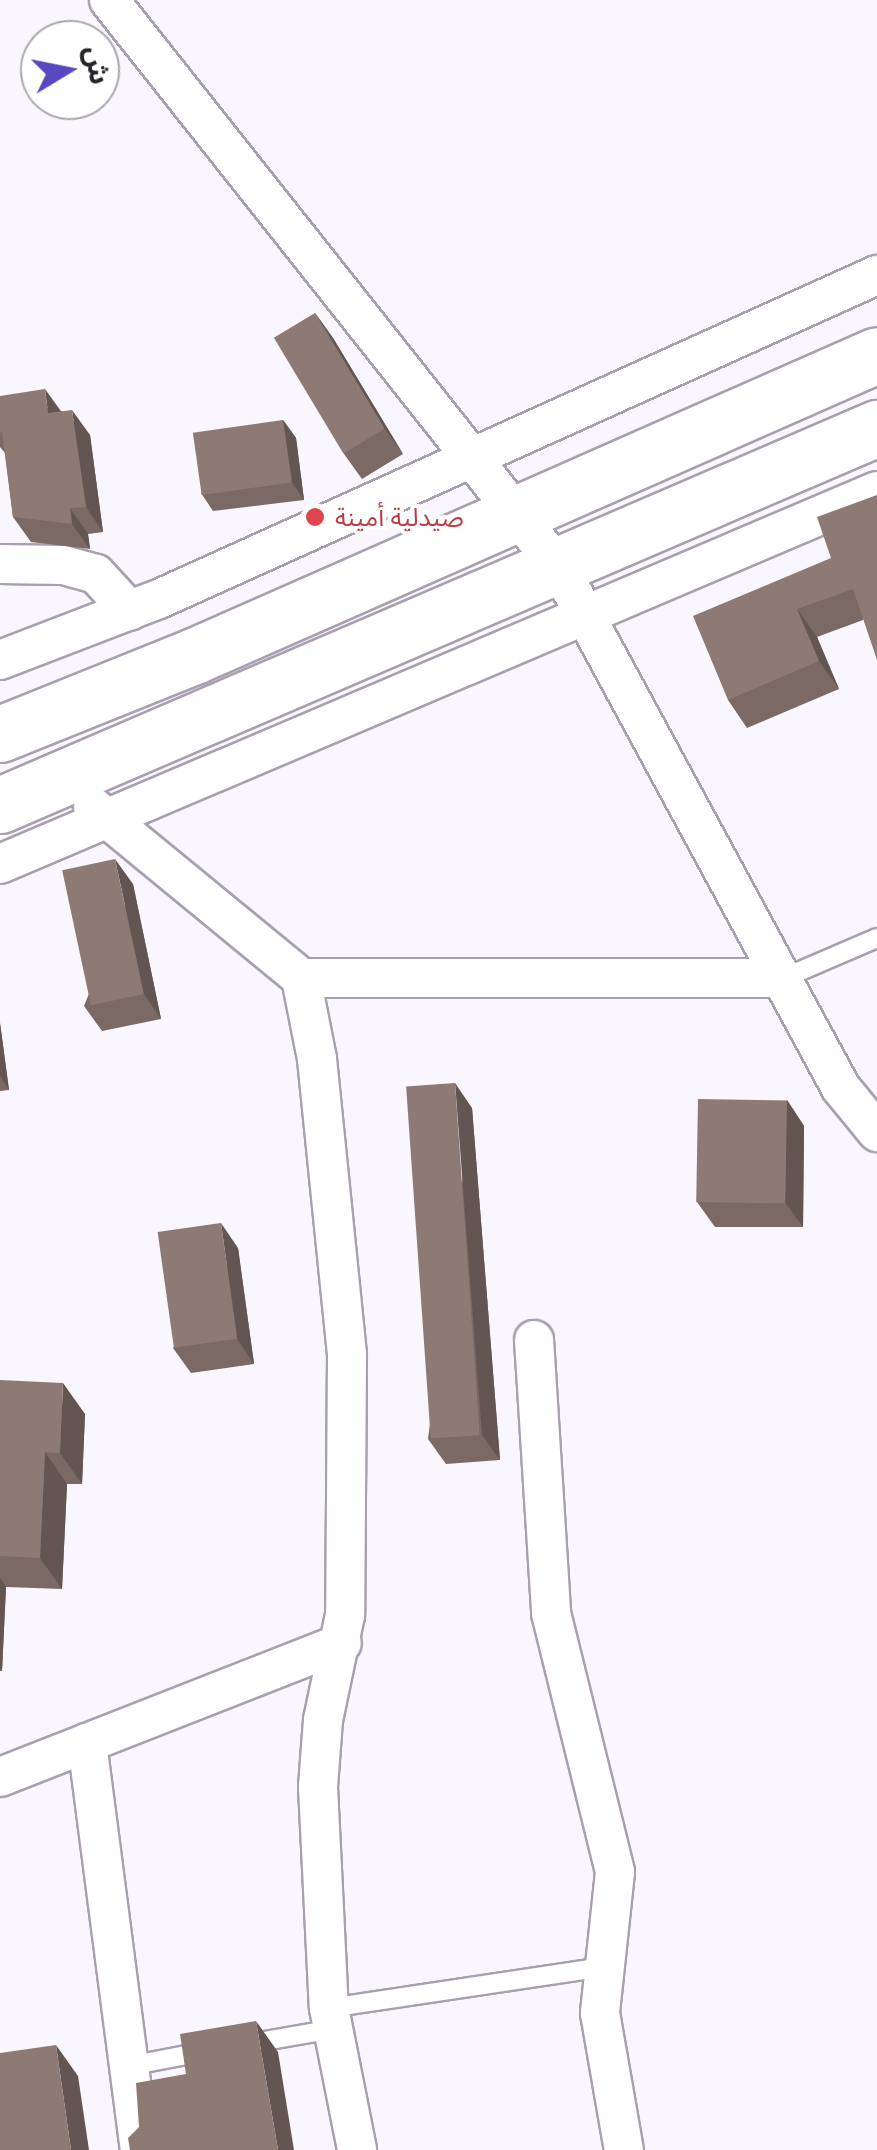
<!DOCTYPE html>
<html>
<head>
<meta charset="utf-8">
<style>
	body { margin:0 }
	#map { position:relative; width:877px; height:2150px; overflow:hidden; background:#faf6fd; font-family:Montserrat,"Noto Sans Arabic",sans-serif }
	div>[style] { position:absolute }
	.roads { filter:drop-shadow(2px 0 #a99faf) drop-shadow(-2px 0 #a99faf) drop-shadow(0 2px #a99faf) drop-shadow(0 -2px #a99faf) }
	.lane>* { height:18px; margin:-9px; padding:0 9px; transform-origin:9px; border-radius:9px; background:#fff }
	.street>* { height:38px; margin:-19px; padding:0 19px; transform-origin:19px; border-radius:19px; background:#fff }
	.highway>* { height:55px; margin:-27.5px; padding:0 27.5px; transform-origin:27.5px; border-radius:27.5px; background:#fff }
	.wall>* { inset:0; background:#7a6964 }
	.shaded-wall>* { inset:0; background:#635551 }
	.building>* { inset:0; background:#8e7a74; transform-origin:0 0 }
	.dots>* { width:28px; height:28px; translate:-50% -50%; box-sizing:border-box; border:5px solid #fff; border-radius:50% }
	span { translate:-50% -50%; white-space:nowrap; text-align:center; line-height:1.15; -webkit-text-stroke:8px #fff; paint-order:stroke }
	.health-label { font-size:25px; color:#be3a42 }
	.left { translate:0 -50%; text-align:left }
	.north { position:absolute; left:20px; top:20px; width:100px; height:100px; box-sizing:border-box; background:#fff; border:2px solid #a9a7aa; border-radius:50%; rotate:80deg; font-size:28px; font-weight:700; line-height:40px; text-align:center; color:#28242b }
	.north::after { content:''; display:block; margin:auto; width:35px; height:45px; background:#5947bf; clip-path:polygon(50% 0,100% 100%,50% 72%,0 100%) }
</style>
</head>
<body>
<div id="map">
	<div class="roads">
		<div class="lane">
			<div style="left:784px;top:978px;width:101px;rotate:-23.3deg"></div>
			<div style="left:329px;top:2008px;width:277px;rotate:-8.5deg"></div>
			<div style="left:247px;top:2044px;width:87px;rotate:-9.9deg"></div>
			<div style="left:129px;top:2066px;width:79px;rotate:-10.9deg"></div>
		</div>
		<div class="street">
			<div style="left:109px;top:0;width:726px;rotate:51.6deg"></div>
			<div style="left:560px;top:569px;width:590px;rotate:61.57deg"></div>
			<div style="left:841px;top:1088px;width:57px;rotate:50.7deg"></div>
			<div style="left:0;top:564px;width:63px;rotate:0.9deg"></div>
			<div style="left:63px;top:565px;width:34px;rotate:15deg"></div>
			<div style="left:96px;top:574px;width:50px;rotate:47.4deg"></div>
			<div style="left:0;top:660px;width:170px;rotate:-21deg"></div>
			<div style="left:159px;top:599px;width:788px;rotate:-24.29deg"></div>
			<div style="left:93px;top:807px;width:269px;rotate:39.4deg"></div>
			<div style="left:301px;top:978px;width:483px"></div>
			<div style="left:0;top:864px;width:953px;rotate:-23.04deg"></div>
			<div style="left:301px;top:978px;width:83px;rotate:78.8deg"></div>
			<div style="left:317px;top:1059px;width:298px;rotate:84.2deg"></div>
			<div style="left:347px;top:1355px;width:260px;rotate:90.4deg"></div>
			<div style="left:345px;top:1615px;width:107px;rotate:101.8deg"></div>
			<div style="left:323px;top:1720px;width:67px;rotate:94.3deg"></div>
			<div style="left:318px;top:1787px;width:221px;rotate:87.2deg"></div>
			<div style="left:329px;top:2008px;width:145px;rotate:78.8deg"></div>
			<div style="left:534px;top:1340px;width:274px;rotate:86.4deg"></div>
			<div style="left:551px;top:1613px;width:267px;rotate:76.1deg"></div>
			<div style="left:615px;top:1872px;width:142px;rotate:96.1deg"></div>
			<div style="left:600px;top:2013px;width:139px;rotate:80.1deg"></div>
			<div style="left:87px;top:1743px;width:410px;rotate:82.6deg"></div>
			<div style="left:0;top:1777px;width:367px;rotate:-21.4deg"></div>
		</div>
		<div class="highway">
			<div style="left:0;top:734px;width:209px;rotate:-21.9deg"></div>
			<div style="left:194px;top:656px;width:746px;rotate:-23.78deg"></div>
			<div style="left:0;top:805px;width:955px;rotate:-23.26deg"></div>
		</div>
	</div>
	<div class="wall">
		<div style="clip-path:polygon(315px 313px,333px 338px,403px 454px,362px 479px,344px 454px)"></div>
		<div style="clip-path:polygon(0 396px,61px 411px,90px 435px,103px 532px,88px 534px,90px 549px,31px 542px,13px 517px,5px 453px,0 447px)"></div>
		<div style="clip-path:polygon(283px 420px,296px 438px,304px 500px,213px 511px,201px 493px)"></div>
		<div style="clip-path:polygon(877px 495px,863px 620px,817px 637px,839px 689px,747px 728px,728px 700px)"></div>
		<div style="clip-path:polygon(133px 884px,161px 1019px,102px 1031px,84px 1006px)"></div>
		<div style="clip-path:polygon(0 1023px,9px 1090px,0 1091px)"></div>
		<div style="clip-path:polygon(787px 1100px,804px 1126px,803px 1227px,715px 1227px,697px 1202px)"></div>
		<div style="clip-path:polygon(472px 1108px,500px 1460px,446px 1464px,428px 1439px)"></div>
		<div style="clip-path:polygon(238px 1248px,254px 1364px,191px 1373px,173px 1348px)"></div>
		<div style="clip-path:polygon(0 1380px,85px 1414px,82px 1484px,67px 1484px,62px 1589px,6px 1587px,2px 1671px,0 1671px)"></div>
	</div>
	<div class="shaded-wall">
		<div style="clip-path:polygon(315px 313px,333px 338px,403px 454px,385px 429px)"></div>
		<div style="clip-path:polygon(45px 389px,63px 414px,48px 413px)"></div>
		<div style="clip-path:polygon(72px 410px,90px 435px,103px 532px,86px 507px)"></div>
		<div style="clip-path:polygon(283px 420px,296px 438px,304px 500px,292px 482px)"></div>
		<div style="clip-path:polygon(70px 508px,88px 534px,90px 549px,72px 524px)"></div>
		<div style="clip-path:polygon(797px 609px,817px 637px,839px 689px,819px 661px)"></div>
		<div style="clip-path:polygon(115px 859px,133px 884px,161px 1019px,144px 994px)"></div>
		<div style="clip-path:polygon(0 1023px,9px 1090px,0 1076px)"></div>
		<div style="clip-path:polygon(455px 1083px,472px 1108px,500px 1460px,482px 1435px)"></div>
		<div style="clip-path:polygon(787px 1100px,804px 1126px,803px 1227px,785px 1202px)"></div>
		<div style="clip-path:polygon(221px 1223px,238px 1248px,254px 1364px,237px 1339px)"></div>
		<div style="clip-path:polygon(63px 1383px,85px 1414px,82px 1484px,60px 1453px)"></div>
		<div style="clip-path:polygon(45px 1452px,67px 1484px,62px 1589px,40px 1558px)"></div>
		<div style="clip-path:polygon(0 1578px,6px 1587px,2px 1671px,0 1668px)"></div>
		<div style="clip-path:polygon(256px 2021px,278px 2052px,294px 2150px,278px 2150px)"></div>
		<div style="clip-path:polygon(56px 2045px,78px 2076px,89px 2150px,71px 2150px)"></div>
	</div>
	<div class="building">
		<div style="left:315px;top:313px;width:135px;height:48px;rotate:59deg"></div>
		<div style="clip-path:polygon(45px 389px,48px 413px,72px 410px,86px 507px,70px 508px,72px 524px,13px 517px,2px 432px,0 433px,0 396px)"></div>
		<div style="left:283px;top:420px;width:63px;height:91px;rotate:82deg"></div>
		<div style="clip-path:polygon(877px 495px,877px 660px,853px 589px,797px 609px,819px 661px,728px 700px,693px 616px,831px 558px,817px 517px)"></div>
		<div style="left:115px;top:859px;width:138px;height:54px;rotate:78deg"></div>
		<div style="left:455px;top:1083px;width:353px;height:49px;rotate:86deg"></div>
		<div style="left:698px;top:1099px;width:89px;height:103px;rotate:1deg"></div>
		<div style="left:221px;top:1223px;width:117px;height:64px;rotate:82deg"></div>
		<div style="clip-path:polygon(0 1380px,63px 1383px,60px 1453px,45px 1452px,40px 1558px,0 1556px)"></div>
		<div style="clip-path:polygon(256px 2021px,278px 2150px,130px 2150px,128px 2138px,139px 2127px,136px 2083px,186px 2074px,180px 2034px)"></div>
		<div style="clip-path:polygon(56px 2045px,71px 2150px,0 2150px,0 2053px)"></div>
	</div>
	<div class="dots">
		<div style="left:315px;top:517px;background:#e0444e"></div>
	</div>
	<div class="health-label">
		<span class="left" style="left:335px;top:517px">صيدلية أمينة</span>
	</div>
	<div class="north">ش</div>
</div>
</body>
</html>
